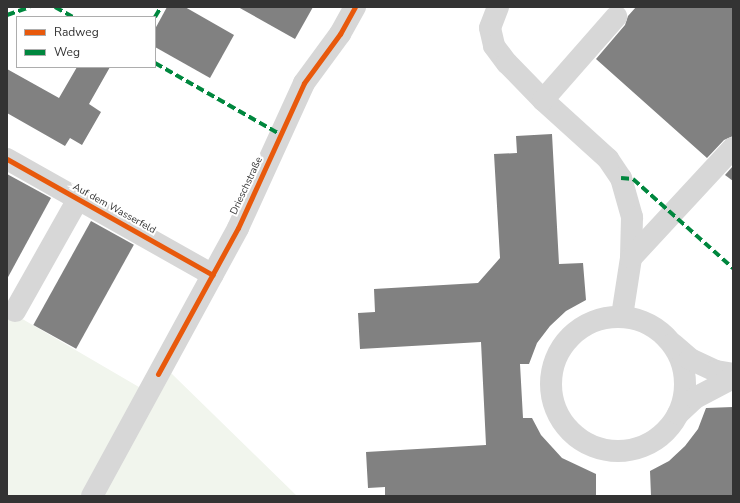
<!DOCTYPE html>
<html>
<head>
<meta charset="utf-8">
<style>
	body { margin:0 }
	#map { position:relative; width:740px; height:503px; overflow:hidden; background:#fff; font-family:"Nunito Sans",sans-serif }
	div>[style] { position:absolute }
	.green>* { inset:0; background:#f1f5ed }
	.building>* { inset:0; background:#818181; transform-origin:0 0 }
	.minor>* { height:22px; margin:-11px; padding:0 11px; transform-origin:11px; border-radius:11px; background:#d7d7d7 }
	.minor>.ring { margin:-11px; padding:0; box-sizing:content-box; background:none; border:22px solid #d7d7d7; border-radius:50% }
	.quiet>* { height:4px; margin-top:-2px; transform-origin:0; background:repeating-linear-gradient(90deg,#00873e 0 8px,transparent 0 12px) }
	.cycleway>* { height:5px; margin:-2.5px; padding:0 2.5px; transform-origin:2.5px; border-radius:2.5px; background:#e8590c }
	span { translate:-50% -50%; white-space:nowrap; text-align:center; line-height:1.15; -webkit-text-stroke:4px #fff; paint-order:stroke }
	.street-label { font-size:10px; color:#333 }
	.frame { position:absolute; inset:0; border:8px solid #333; pointer-events:none }
	.legend { position:absolute; left:16px; top:16px; width:140px; height:52px; box-sizing:border-box; background:#fff; border:1px solid #adadad; margin:0; padding:5px 7px; list-style:none; font-size:12px; color:#333 }
	.legend li { display:flex; align-items:center; gap:8px; height:20px }
	.legend b { width:20px; border:1px solid #adadad }
</style>
</head>
<body>
<div id="map">
	<div class="green">
		<div style="clip-path:polygon(7px 310px,156px 397px,171px 373px,297px 496px,7px 496px)"></div>
	</div>
	<div class="building">
		<div style="clip-path:polygon(167px 7px,185px 7px,234px 35px,210px 78px,155px 47px,155px 29px)"></div>
		<div style="clip-path:polygon(238px 7px,313px 7px,295px 39px)"></div>
		<div style="clip-path:polygon(636px 7px,733px 7px,733px 136px,724px 140px,707px 158px,596px 59px,625px 25px,628px 16px)"></div>
		<div style="clip-path:polygon(77px 67px,110px 67px,89px 104px,101px 112px,82px 145px,70px 138px,65px 146px,7px 113px,7px 69px,59px 98px)"></div>
		<div style="clip-path:polygon(552px 134px,559px 264px,583px 263px,586px 300px,566px 311px,550px 326px,537px 343px,529px 364px,520px 364px,523px 418px,532px 418px,541px 435px,562px 458px,596px 474px,596px 496px,385px 496px,385px 487px,368px 488px,366px 452px,486px 445px,481px 342px,360px 349px,358px 313px,375px 312px,374px 289px,478px 283px,500px 258px,494px 154px,517px 153px,516px 136px)"></div>
		<div style="clip-path:polygon(733px 166px,733px 181px,725px 175px)"></div>
		<div style="clip-path:polygon(7px 174px,51px 198px,7px 279px)"></div>
		<div style="left:91px;top:221px;width:49px;height:119px;rotate:29deg"></div>
		<div style="clip-path:polygon(733px 407px,733px 496px,651px 496px,650px 471px,669px 461px,685px 446px,698px 429px,706px 408px)"></div>
	</div>
	<div class="minor">
		<div style="left:498px;top:7px;width:22px;rotate:111deg"></div>
		<div style="left:490px;top:28px;width:18px;rotate:77deg"></div>
		<div style="left:494px;top:46px;width:21px;rotate:53deg"></div>
		<div style="left:507px;top:63px;width:52px;rotate:45.8deg"></div>
		<div style="left:543px;top:100px;width:88px;rotate:42.2deg"></div>
		<div style="left:608px;top:159px;width:23px;rotate:56deg"></div>
		<div style="left:621px;top:178px;width:41px;rotate:74.2deg"></div>
		<div style="left:632px;top:217px;width:41px;rotate:91.4deg"></div>
		<div style="left:631px;top:258px;width:59px;rotate:98.8deg"></div>
		<div style="left:543px;top:100px;width:111px;rotate:-48.7deg"></div>
		<div style="left:7px;top:159px;width:236px;rotate:29.4deg"></div>
		<div style="left:631px;top:258px;width:150px;rotate:-47.2deg"></div>
		<div style="left:15px;top:311px;width:129px;rotate:-60.6deg"></div>
		<div class="ring" style="left:551px;top:317px;width:112px;height:112px"></div>
		<div style="left:673px;top:344px;width:23px;rotate:41deg"></div>
		<div style="left:690px;top:359px;width:29px;rotate:25deg"></div>
		<div style="left:716px;top:371px;width:17px;rotate:10deg"></div>
		<div style="left:678px;top:414px;width:23px;rotate:-43deg"></div>
		<div style="left:695px;top:398px;width:43px;rotate:-27.8deg"></div>
		<div style="left:92px;top:496px;width:305px;rotate:-61.4deg"></div>
		<div style="left:238px;top:228px;width:159px;rotate:-65.5deg"></div>
		<div style="left:304px;top:83px;width:61px;rotate:-53.7deg"></div>
		<div style="left:340px;top:34px;width:31px;rotate:-61deg"></div>
	</div>
	<div class="quiet">
		<div style="left:55px;top:7px;width:21px;rotate:29deg"></div>
		<div style="left:7px;top:15px;width:24px;rotate:-19deg"></div>
		<div style="left:155px;top:17px;width:12px;rotate:-59deg"></div>
		<div style="left:155px;top:63px;width:145px;rotate:29.7deg"></div>
		<div style="left:621px;top:178px;width:12px;rotate:5deg"></div>
		<div style="left:633px;top:179px;width:134px;rotate:41.7deg"></div>
	</div>
	<div class="cycleway">
		<div style="left:7px;top:159px;width:236px;rotate:29.4deg"></div>
		<div style="left:158px;top:374px;width:166px;rotate:-61.3deg"></div>
		<div style="left:238px;top:228px;width:159px;rotate:-65.5deg"></div>
		<div style="left:304px;top:83px;width:61px;rotate:-53.7deg"></div>
		<div style="left:340px;top:34px;width:31px;rotate:-61deg"></div>
	</div>
	<div class="street-label">
		<span style="left:247px;top:186px;rotate:-65deg">Drieschstraße</span>
		<span style="left:114px;top:209px;rotate:29deg">Auf dem Wasserfeld</span>
	</div>
	<div class="frame"></div>
	<ul class="legend">
	<li><b style="height:5px;background:#e8590c"></b>Radweg</li>
	<li><b style="height:5px;background:#00873e"></b>Weg</li>
	</ul>
</div>
</body>
</html>
